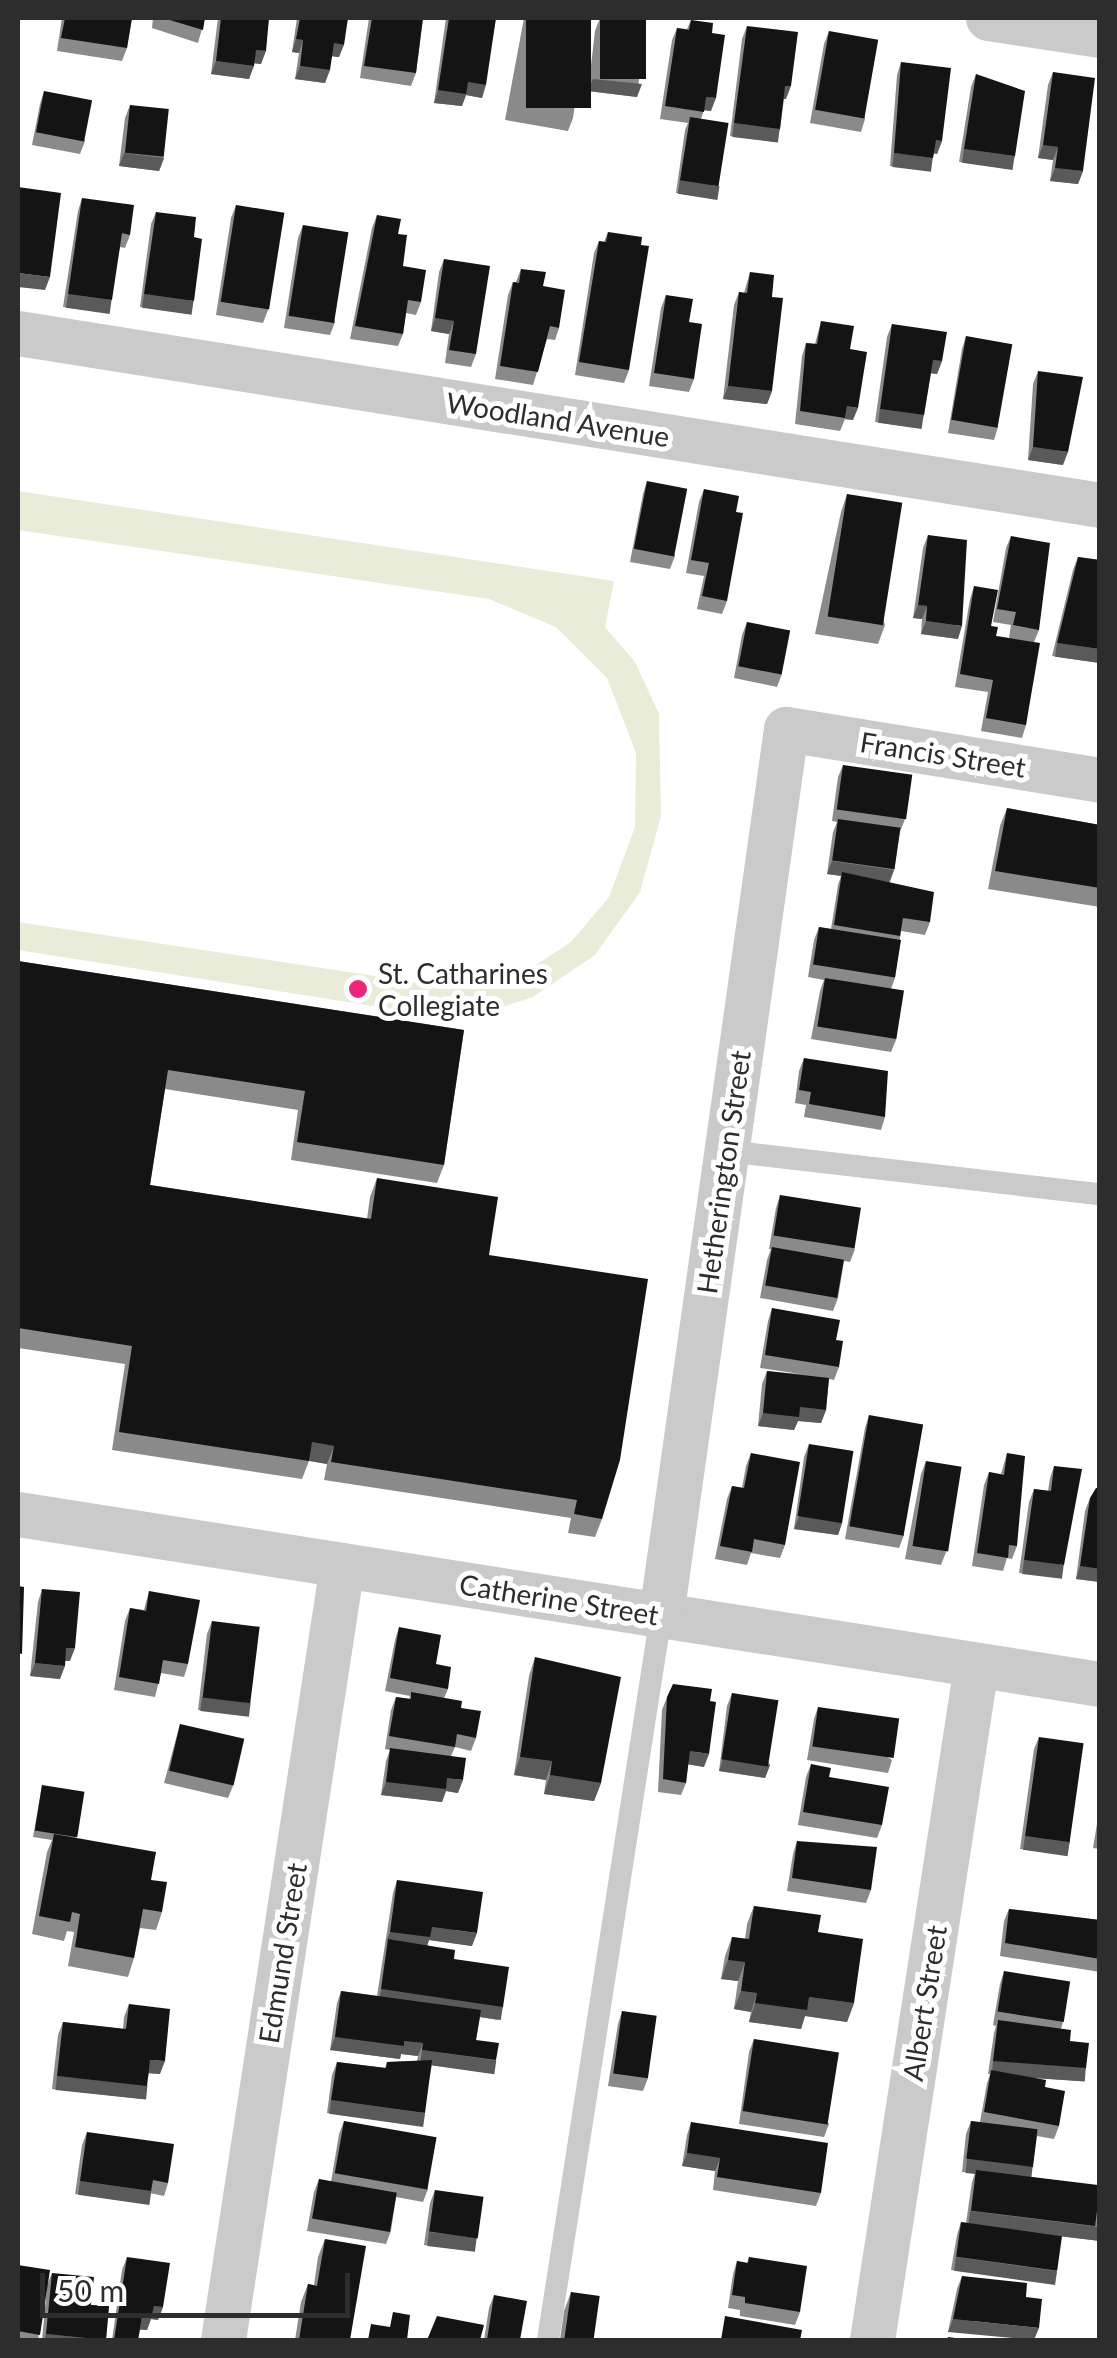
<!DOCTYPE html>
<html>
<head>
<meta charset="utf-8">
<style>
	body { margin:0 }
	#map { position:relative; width:1117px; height:2358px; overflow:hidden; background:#fff; font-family:Lato,sans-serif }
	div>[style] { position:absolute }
	.green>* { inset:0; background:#eaecda }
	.lane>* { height:22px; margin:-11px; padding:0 11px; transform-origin:11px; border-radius:11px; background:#cacaca }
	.street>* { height:45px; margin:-22.5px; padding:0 22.5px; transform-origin:22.5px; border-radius:22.5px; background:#cacaca }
	.wall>* { inset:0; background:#8a8a8a }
	.shaded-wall>* { inset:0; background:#5a5a5a; transform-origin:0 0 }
	.building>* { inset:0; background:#141414; transform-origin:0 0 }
	.dots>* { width:28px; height:28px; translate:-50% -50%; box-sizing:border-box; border:5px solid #fff; border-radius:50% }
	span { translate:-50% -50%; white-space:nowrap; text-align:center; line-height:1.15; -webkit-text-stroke:10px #fff; paint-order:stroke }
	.street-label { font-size:28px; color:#2d2d2d }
	.poi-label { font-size:28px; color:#2d2d2d }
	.left { translate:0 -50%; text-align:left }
	.frame { position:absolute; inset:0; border:20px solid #2d2d2d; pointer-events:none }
	.scale { position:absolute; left:40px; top:2273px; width:310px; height:45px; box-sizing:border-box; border:5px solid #2d2d2d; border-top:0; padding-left:12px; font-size:30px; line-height:35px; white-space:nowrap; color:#2d2d2d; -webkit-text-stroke:8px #fff; paint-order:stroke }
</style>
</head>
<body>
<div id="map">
	<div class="green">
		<div style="clip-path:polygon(18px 491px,614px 581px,605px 627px,635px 662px,659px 714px,661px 816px,640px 892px,595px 955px,533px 997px,462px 1020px,18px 950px,18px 922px,448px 987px,519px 976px,571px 942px,609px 897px,635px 827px,636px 753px,607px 678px,556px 627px,489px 599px,18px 530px)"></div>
	</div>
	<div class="lane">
		<div style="left:726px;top:1151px;width:376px;rotate:6.6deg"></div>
		<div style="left:548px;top:2340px;width:734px;rotate:-81.14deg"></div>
	</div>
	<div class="street">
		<div style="left:988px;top:18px;width:113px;rotate:8.6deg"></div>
		<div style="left:18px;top:333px;width:1096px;rotate:9.03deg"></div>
		<div style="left:18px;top:1514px;width:1095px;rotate:8.93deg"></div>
		<div style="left:661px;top:1615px;width:895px;rotate:-81.97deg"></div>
		<div style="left:786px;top:729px;width:318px;rotate:9.2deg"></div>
		<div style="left:223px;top:2340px;width:784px;rotate:-81.27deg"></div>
		<div style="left:872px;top:2340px;width:682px;rotate:-81.23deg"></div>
	</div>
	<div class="wall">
		<div style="clip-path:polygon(62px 18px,132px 18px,127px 48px,122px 61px,57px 51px)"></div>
		<div style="clip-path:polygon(153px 18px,205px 18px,198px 43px,152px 28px)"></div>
		<div style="clip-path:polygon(218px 18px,269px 18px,261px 64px,254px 63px,249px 79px,211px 74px)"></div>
		<div style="clip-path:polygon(297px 18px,348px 18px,339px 57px,332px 56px,325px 83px,295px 79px,299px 53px,292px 52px)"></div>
		<div style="clip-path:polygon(369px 18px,423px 18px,416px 73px,411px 86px,360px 78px)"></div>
		<div style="clip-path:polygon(446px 18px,496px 18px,482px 98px,466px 95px,462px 106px,434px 103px)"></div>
		<div style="clip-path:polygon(524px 18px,588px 18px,573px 118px,568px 131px,505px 120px)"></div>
		<div style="clip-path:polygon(600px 18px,646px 18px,637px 97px,588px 91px,595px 31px)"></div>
		<div style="clip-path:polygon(691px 20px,712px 33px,711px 111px,704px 110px,701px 119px,715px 199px,676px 193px,685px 130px,688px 123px,660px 119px,672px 40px,677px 28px,687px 29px)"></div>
		<div style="clip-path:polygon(747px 26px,786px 99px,784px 99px,780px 129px,775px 142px,730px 136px,742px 39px)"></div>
		<div style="clip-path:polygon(829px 31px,865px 119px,861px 132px,810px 123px,824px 44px)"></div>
		<div style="clip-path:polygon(901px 62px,942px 141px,937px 154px,934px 153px,929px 171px,890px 166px,897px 75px)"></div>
		<div style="clip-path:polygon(1053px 72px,1083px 171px,1078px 184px,1050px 181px,1053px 160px,1038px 158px,1048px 85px)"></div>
		<div style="clip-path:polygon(976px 74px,1015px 156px,1011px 169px,959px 162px,971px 87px)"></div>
		<div style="clip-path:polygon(44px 91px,85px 141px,80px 154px,32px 145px,40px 104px)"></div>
		<div style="clip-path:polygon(130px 105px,164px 158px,159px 171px,119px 166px,125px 118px)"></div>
		<div style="clip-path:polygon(82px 198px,130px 235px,125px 248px,120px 247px,107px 313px,63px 307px,78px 211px)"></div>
		<div style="clip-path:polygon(236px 205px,268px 310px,263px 323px,216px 315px,231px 218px)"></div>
		<div style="clip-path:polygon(156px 212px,194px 237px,189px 314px,140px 307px,151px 224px)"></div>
		<div style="clip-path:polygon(377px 215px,398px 234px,403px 266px,421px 302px,416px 315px,406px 313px,403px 334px,398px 346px,350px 339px,372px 228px)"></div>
		<div style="clip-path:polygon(303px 225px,335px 322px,330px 335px,284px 328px,298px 238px)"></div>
		<div style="clip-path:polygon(608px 232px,629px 370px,624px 383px,575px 375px,594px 253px,599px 241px,604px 242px)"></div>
		<div style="clip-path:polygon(444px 259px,476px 354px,471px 367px,445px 363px,449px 334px,431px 331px,439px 272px)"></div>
		<div style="clip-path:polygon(521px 269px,543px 286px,559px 328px,555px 340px,547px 339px,533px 385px,495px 379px,508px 295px,513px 282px,516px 282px)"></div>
		<div style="clip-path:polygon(750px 272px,772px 297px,772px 391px,767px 404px,723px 399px,734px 305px,739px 292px,744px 293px)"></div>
		<div style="clip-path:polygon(666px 295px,689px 322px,694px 379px,689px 392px,649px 386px,661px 308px)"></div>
		<div style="clip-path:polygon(821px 321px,850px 349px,853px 420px,845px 419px,840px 431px,795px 424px,802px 356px,806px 343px,815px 344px)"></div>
		<div style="clip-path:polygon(892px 324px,942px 361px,937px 374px,931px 373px,924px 415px,919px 428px,875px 422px,887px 337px)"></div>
		<div style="clip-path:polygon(966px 336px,998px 427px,994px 440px,948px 433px,962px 349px)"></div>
		<div style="clip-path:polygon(1038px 371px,1063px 465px,1028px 460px,1033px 384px)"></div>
		<div style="clip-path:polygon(647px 481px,675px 556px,670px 569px,630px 562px,643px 494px)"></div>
		<div style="clip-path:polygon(704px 489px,727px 601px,722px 614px,697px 609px,704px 576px,686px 573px,699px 502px)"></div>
		<div style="clip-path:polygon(847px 494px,885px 625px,878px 644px,815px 634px,841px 512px)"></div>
		<div style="clip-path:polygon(928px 535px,958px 639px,921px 634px,922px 619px,913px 618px,923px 548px)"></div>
		<div style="clip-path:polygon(1011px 536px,1039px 630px,1034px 642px,1026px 725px,1022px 738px,981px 731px,988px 692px,955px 687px,970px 599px,974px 586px,996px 636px,1009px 638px,1011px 625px,993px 622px,1006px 548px)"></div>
		<div style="clip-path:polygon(1078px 557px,1100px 560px,1100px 663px,1052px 656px,1073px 570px)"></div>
		<div style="clip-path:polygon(747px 622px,782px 674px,777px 687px,734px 678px,742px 635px)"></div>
		<div style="clip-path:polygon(843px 765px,905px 819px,900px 832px,894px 870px,890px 882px,930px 922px,925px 935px,901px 931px,895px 978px,891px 989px,896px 1040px,891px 1052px,811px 1039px,820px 991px,824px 980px,808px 977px,814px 940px,819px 927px,831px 929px,838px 885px,841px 876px,827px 874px,833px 832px,837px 822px,832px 821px,838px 777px)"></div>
		<div style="clip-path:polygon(1007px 808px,1100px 825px,1100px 907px,988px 889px,1000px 826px)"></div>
		<div style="clip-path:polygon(18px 961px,464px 1030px,444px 1165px,437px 1183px,291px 1160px,298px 1110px,165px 1089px,150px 1185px,367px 1219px,370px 1197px,377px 1178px,489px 1255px,602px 1519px,595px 1537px,568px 1533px,571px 1518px,324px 1480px,327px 1464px,309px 1461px,302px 1479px,112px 1450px,125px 1364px,18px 1348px)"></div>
		<div style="clip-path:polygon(804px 1058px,885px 1117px,881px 1130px,804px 1117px,806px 1105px,795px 1103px,799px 1071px)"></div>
		<div style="clip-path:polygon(780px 1195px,855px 1249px,850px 1262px,844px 1261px,838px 1298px,833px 1311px,760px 1298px,767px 1260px,771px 1249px,769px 1249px,776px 1208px)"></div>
		<div style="clip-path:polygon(772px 1308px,836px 1340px,839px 1367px,834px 1380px,829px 1379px,826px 1410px,821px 1423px,798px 1421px,794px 1430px,758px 1426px,762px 1384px,767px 1371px,800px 1374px,760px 1368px,768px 1321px)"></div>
		<div style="clip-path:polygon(869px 1415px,904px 1535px,899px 1548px,845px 1539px,865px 1428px)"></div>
		<div style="clip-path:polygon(809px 1444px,842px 1523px,838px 1535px,794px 1529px,804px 1457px)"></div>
		<div style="clip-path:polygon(751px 1453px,785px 1545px,780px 1558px,751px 1553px,747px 1565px,715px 1559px,727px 1499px,732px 1486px,742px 1488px,746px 1466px)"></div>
		<div style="clip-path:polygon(1007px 1453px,1017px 1546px,1012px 1559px,1007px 1558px,1003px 1571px,972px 1566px,984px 1485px,989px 1472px,1001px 1474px)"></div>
		<div style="clip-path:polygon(926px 1461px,946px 1552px,941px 1565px,905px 1559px,921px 1474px)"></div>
		<div style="clip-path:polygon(1054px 1466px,1060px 1578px,1019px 1573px,1029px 1502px,1034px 1489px,1048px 1491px,1050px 1478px)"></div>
		<div style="clip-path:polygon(1100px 1488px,1100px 1582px,1076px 1579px,1085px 1511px,1090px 1498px)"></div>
		<div style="clip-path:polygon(42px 1589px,70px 1661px,65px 1661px,60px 1679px,30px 1676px,38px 1602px)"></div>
		<div style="clip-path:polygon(149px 1591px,188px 1664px,184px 1677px,161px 1673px,155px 1697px,114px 1690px,125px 1621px,130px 1608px,144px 1610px)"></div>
		<div style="clip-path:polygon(212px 1621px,246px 1716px,198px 1710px,207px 1634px)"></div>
		<div style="clip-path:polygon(399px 1627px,436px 1664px,448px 1689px,444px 1698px,461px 1708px,476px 1738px,471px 1751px,455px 1747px,451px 1756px,458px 1793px,446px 1791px,442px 1802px,381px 1795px,386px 1761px,390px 1750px,385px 1749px,391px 1710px,396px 1697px,409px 1699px,410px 1696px,385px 1691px,395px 1640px)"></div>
		<div style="clip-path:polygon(535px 1657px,601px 1783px,594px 1801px,544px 1794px,546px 1780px,514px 1775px,529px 1676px)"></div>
		<div style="clip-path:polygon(732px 1693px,770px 1765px,765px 1778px,719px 1771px,727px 1706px)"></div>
		<div style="clip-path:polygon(667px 1697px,704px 1767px,688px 1764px,686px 1783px,681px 1795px,658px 1792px,662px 1710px)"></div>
		<div style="clip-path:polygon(818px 1707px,892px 1760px,888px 1773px,807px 1760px,814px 1719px)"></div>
		<div style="clip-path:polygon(180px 1724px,233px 1786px,228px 1798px,164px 1783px)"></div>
		<div style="clip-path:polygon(1039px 1737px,1070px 1842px,1065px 1855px,1020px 1849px,1034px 1749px)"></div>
		<div style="clip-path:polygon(811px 1764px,829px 1777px,882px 1825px,877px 1838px,798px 1825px,806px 1777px)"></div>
		<div style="clip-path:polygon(42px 1785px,76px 1838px,151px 1880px,162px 1912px,156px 1930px,140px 1928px,134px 1958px,128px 1977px,68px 1966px,74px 1932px,67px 1931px,64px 1941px,32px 1934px,47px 1852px,52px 1840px,33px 1837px)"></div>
		<div style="clip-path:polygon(1100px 1806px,1100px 1849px,1093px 1848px)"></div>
		<div style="clip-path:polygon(797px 1841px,871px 1890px,866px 1903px,787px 1891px,793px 1854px)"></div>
		<div style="clip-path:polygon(397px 1880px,472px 1946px,429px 1940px,427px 1945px,454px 1959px,503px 2007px,498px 2020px,480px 2017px,476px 2040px,496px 2060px,492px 2073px,432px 2065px,420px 2126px,327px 2113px,332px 2075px,337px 2062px,385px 2068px,387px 2062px,417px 2061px,418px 2056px,401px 2054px,400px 2059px,330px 2050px,337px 2003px,341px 1991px,377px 1996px,393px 1893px)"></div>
		<div style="clip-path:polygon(754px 1906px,818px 1932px,854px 2003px,847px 2022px,805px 2016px,801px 2029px,749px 2022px,751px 2012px,734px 2009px,738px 1981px,721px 1979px,725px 1956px,732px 1937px,745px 1939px,747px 1924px)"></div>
		<div style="clip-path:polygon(1009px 1909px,1100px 1920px,1100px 1972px,1000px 1956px,1004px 1921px)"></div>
		<div style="clip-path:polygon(1004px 1971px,1063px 2022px,1061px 2029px,1086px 2068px,1081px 2081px,1034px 2078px,1045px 2087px,1059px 2126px,1054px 2139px,1037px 2136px,1033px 2166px,1029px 2177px,1100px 2186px,1100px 2241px,1032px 2233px,1057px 2272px,1052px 2284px,951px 2270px,957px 2235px,961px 2222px,966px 2223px,972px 2182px,975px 2173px,962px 2172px,966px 2134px,971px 2121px,980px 2122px,987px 2083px,990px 2074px,988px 2074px,994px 2033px,996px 2026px,993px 2025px,1000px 1984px)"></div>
		<div style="clip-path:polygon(129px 2004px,160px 2074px,149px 2073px,142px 2099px,52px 2089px,58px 2035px,63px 2022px,123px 2029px,124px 2017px)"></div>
		<div style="clip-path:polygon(622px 2011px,648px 2078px,643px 2091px,608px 2086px,618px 2024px)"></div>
		<div style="clip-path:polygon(754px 2039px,829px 2124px,824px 2137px,739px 2124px,749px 2052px)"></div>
		<div style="clip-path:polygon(344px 2121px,428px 2189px,423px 2202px,396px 2197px,391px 2231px,386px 2244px,307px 2231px,314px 2192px,319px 2179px,331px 2182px,339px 2134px)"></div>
		<div style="clip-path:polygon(691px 2122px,821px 2193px,816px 2206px,713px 2190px,715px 2171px,682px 2166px,687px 2135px)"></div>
		<div style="clip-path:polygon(87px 2132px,168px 2183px,164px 2196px,150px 2193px,147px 2204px,75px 2194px,82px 2145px)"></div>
		<div style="clip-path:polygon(435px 2190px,472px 2251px,424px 2245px,430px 2203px)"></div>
		<div style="clip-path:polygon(325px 2239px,350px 2340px,295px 2340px,301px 2302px,308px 2284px,314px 2285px,318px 2257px)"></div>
		<div style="clip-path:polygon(127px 2257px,163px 2307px,158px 2320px,151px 2319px,147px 2330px,140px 2330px,138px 2340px,112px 2340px,122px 2270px)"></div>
		<div style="clip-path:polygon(749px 2257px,800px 2312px,795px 2325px,740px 2316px,740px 2310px,728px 2308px,733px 2274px,737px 2261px,747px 2263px)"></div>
		<div style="clip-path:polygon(18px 2265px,47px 2285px,52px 2273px,91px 2305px,109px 2306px,106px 2340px,42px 2340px,47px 2286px,38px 2340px,18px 2340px)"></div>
		<div style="clip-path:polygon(962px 2276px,1026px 2297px,948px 2332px,957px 2289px)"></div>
		<div style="clip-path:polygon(571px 2292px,594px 2340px,560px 2340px,564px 2311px)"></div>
		<div style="clip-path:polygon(494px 2295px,520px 2340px,484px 2340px,489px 2308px)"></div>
	</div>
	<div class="shaded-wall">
		<div style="clip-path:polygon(296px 39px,303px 40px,299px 53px,292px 52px)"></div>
		<div style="clip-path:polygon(334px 43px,344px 45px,339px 57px,329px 56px)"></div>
		<div style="clip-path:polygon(256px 50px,266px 51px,261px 64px,252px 63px)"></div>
		<div style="clip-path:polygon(216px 61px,254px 66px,249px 79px,211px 74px)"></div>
		<div style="clip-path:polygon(300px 66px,330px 70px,325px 83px,295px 79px)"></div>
		<div style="clip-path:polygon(593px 79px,642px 84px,637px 97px,588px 91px)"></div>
		<div style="clip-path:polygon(468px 82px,486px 85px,482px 98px,466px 95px,462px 106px,434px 103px,438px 90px)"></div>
		<div style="clip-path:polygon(785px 86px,791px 86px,786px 99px,781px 99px)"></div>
		<div style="clip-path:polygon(706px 97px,716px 98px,711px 111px,701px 110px)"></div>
		<div style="left:734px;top:123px;width:46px;height:14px;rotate:7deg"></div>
		<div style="clip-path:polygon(936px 140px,942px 141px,937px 154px,931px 153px)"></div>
		<div style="clip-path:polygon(1043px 145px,1058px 147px,1053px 160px,1038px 158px)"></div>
		<div style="left:964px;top:149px;width:51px;height:14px;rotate:8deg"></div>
		<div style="clip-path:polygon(124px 153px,164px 158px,159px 171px,119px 166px)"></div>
		<div style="left:894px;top:153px;width:39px;height:14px;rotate:7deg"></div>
		<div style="clip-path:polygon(1055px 168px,1083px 171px,1078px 184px,1050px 181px)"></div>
		<div style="left:680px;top:180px;width:40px;height:14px;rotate:9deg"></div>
		<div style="clip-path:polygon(18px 273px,50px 277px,45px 290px,18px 287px)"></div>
		<div style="left:68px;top:294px;width:44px;height:14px;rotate:8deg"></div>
		<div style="left:144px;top:294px;width:50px;height:14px;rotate:8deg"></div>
		<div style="clip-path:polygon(435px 318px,454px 321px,449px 334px,431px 331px)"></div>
		<div style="clip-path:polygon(933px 360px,942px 361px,937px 374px,928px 373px)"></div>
		<div style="clip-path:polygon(728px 386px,772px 391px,767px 404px,723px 399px)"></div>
		<div style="clip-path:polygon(847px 406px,858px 408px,853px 420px,845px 419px)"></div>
		<div style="left:880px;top:409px;width:44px;height:14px;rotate:8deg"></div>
		<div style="clip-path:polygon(1033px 447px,1068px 452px,1063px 465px,1028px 460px)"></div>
		<div style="clip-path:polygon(918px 605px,927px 606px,922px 619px,913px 618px)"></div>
		<div style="clip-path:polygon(926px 621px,962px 626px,958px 639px,921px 634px)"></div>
		<div style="left:1057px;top:643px;width:43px;height:14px;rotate:8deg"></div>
		<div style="clip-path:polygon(832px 861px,894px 870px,889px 882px,827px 874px)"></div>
		<div style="clip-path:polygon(800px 1407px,826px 1410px,821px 1423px,798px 1421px,794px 1430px,758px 1426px,763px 1413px)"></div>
		<div style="clip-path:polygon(312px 1442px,334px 1446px,327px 1464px,305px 1460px)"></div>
		<div style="clip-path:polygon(799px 1516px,842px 1523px,838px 1535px,794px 1529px)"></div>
		<div style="left:1024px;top:1560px;width:40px;height:14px;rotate:7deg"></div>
		<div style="clip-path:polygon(1080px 1566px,1100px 1569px,1100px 1582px,1076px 1579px)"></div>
		<div style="clip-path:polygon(66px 1648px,75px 1648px,70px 1661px,61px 1661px)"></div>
		<div style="clip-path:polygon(35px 1663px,65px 1666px,60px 1679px,30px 1676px)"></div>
		<div style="left:202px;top:1697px;width:49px;height:14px;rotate:7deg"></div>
		<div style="clip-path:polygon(690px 1751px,709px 1754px,704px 1767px,686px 1764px)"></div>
		<div style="clip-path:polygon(520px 1757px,552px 1761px,546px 1780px,514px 1775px)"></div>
		<div style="clip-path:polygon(723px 1759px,770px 1765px,765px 1778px,719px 1771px)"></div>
		<div style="clip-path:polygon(550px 1775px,601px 1783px,594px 1801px,544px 1794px)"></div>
		<div style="clip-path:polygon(447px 1778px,463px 1780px,458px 1793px,446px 1791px,442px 1802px,381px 1795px,386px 1782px)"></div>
		<div style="left:1025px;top:1836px;width:45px;height:14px;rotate:8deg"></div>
		<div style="clip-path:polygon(432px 1927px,477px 1933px,472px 1946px,429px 1940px,426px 1950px,388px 1939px,385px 1945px,390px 1932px)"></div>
		<div style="clip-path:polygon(728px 1960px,745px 1962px,738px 1981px,721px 1979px)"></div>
		<div style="left:381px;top:1989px;width:123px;height:14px;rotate:8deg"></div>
		<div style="clip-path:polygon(741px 1991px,757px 1993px,751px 2012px,734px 2009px)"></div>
		<div style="clip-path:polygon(809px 1997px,854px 2003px,847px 2022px,805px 2016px,801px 2029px,749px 2022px,755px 2003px)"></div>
		<div style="clip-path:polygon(335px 2037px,404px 2041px,423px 2043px,418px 2056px,401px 2054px,400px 2059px,330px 2050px)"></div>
		<div style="left:422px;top:2050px;width:75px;height:14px;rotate:8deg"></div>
		<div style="clip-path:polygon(150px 2060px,165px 2061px,160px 2074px,145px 2073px)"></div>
		<div style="left:993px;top:2061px;width:93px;height:14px;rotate:4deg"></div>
		<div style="left:57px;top:2076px;width:91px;height:14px;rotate:6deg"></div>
		<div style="left:331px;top:2100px;width:95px;height:14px;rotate:8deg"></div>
		<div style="clip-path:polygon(687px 2153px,720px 2158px,715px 2171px,682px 2166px)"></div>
		<div style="left:967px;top:2159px;width:66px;height:14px;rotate:6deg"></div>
		<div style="left:80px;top:2181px;width:72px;height:14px;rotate:8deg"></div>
		<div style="left:970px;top:2211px;width:131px;height:14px;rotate:7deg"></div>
		<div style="left:429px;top:2232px;width:48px;height:14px;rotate:7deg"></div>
		<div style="left:956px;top:2257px;width:102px;height:14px;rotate:8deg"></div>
		<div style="clip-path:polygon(154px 2306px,163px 2307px,158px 2320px,151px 2319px,147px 2330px,137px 2329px,142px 2316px)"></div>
		<div style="clip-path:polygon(953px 2319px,1039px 2328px,1034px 2340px,948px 2332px)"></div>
		<div style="clip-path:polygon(46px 2334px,106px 2340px,44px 2340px)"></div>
	</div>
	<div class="building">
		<div style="clip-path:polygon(65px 18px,132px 18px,127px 48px,61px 38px)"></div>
		<div style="clip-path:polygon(163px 18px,205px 18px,203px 30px)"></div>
		<div style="clip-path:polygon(221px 18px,269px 18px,266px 51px,256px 50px,254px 66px,216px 61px)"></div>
		<div style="clip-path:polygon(300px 18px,348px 18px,344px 45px,334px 43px,330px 70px,300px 66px,303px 40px,296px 39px)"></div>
		<div style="clip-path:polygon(372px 18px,423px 18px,416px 73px,364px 66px)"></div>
		<div style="clip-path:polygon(449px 18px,496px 18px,486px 85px,468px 82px,466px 94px,438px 90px)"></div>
		<div style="left:526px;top:18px;width:65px;height:90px"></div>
		<div style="left:600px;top:18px;width:46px;height:61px"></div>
		<div style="clip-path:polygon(691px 20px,713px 23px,712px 33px,725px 35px,716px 98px,706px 97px,704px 112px,665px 106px,677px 28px,689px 30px)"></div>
		<div style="clip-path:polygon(747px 26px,798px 32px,791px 86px,785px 86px,780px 129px,734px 123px)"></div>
		<div style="left:829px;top:31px;width:50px;height:80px;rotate:10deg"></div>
		<div style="clip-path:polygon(901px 62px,951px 68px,942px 141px,936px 140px,933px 158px,894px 153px)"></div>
		<div style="clip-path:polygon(1053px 72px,1095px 78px,1083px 171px,1055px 168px,1058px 147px,1043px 145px)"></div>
		<div style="clip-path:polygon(976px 74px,1025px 91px,1015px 156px,964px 149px)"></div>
		<div style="left:44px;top:91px;width:49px;height:42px;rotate:11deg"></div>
		<div style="left:130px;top:105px;width:39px;height:48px;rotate:6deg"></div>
		<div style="left:690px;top:117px;width:39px;height:64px;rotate:9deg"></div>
		<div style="clip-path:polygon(18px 187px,61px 193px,50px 277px,18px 273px)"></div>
		<div style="clip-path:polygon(82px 198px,134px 205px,130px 235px,122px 233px,112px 300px,68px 294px)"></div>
		<div style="left:236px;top:205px;width:49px;height:98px;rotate:9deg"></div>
		<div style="clip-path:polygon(156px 212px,196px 217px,194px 237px,202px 239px,194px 301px,144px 294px)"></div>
		<div style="clip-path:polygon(377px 215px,401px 219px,398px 234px,407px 235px,403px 266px,426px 270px,421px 302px,408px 300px,403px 334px,355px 326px)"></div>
		<div style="left:303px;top:225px;width:46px;height:92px;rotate:9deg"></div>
		<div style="clip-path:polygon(608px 232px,642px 237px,641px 245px,649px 246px,629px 370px,579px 362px,599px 241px,606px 242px)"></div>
		<div style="clip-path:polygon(444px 259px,490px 266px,476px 354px,449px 350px,454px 321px,435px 318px)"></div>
		<div style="clip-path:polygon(521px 269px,546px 272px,543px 286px,565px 290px,559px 328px,550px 326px,538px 372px,500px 366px,513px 282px,519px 283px)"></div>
		<div style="clip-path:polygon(750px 272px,774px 275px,772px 297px,783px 298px,772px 391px,728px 386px,739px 292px,747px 293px)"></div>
		<div style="clip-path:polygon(666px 295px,693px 299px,689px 322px,702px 324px,694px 379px,654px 373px)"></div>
		<div style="clip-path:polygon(821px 321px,854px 326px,850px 349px,867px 352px,858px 408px,847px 406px,845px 418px,800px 411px,806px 343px,817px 344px)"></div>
		<div style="clip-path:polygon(892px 324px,947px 332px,942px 361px,933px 360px,924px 415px,880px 409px)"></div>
		<div style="left:966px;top:336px;width:47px;height:85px;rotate:10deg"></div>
		<div style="clip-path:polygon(1038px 371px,1083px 377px,1068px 452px,1033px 447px)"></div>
		<div style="left:647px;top:481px;width:41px;height:69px;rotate:11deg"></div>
		<div style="clip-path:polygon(704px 489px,739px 496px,736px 512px,743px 513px,727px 601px,702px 596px,709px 563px,691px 560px)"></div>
		<div style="left:847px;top:494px;width:56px;height:124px;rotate:9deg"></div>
		<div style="clip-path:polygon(928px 535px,967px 540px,962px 626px,926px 621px,927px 606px,918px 605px)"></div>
		<div style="clip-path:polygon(1011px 536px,1050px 543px,1039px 630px,1013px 625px,1016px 612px,997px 609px)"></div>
		<div style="clip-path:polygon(1078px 557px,1100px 560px,1100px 649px,1057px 643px)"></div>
		<div style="clip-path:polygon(974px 586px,998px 590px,991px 626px,998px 627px,996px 636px,1040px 643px,1026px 725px,986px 718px,993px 680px,960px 674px)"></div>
		<div style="left:747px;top:622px;width:44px;height:45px;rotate:11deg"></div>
		<div style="left:843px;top:765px;width:70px;height:45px;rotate:8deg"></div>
		<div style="clip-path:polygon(1007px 808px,1100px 825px,1100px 888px,995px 871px)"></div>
		<div style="left:838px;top:819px;width:63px;height:42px;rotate:8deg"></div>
		<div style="clip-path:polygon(842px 872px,934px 892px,930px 922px,903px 918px,900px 936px,834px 925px)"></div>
		<div style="left:819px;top:927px;width:83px;height:38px;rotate:9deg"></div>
		<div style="clip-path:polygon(18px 961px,464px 1030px,444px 1165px,297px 1142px,305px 1091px,168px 1070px,150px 1185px,371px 1219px,377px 1178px,498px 1197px,489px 1255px,648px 1279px,620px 1460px,602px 1519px,574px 1514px,577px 1500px,331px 1462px,334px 1446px,312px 1442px,309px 1461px,119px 1432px,132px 1346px,18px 1328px)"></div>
		<div style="left:825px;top:978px;width:80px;height:49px;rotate:9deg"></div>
		<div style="clip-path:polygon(804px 1058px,888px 1071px,885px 1117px,809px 1104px,811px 1092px,799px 1090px)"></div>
		<div style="left:780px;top:1195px;width:82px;height:41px;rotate:9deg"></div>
		<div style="left:772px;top:1247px;width:73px;height:39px;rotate:10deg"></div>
		<div style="clip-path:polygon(772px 1308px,840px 1320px,836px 1340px,843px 1341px,839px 1367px,765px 1355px)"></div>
		<div style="clip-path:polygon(767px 1371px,829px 1378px,826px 1410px,800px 1407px,799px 1417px,763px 1413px)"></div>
		<div style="left:869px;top:1415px;width:55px;height:113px;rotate:10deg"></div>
		<div style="left:809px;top:1444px;width:45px;height:73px;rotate:9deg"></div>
		<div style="clip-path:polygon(751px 1453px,800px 1462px,785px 1545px,754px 1539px,752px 1552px,720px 1546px,732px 1486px,744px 1488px)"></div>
		<div style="clip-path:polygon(1007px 1453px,1025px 1456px,1017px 1546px,1009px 1545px,1008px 1558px,977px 1553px,989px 1472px,1004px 1475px)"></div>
		<div style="left:926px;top:1461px;width:36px;height:86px;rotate:9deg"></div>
		<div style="clip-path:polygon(1054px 1466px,1082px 1469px,1064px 1565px,1024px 1560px,1034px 1489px,1051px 1491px)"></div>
		<div style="clip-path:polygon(1096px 1488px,1100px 1488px,1100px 1569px,1080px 1566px,1090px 1498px)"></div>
		<div style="clip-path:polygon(18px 1586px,24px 1587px,22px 1654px,18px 1653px)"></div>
		<div style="clip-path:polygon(42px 1589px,80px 1592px,75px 1648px,66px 1648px,65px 1666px,35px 1663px)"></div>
		<div style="clip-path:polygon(149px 1591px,200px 1600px,188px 1664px,163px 1660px,159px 1684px,119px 1677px,130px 1608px,146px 1611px)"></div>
		<div style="left:212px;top:1621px;width:48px;height:77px;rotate:7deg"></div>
		<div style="clip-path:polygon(399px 1627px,441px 1635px,436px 1664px,451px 1667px,448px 1689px,390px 1678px)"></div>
		<div style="clip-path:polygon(535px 1657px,621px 1677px,601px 1783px,550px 1775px,552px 1761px,520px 1757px)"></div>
		<div style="clip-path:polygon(673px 1684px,712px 1689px,710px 1701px,716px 1702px,709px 1754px,690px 1751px,686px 1783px,663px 1779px,667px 1697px)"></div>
		<div style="clip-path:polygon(411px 1692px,462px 1701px,461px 1708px,481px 1711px,476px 1738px,457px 1734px,455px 1747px,389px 1736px,396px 1697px,411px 1699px)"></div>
		<div style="left:732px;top:1693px;width:47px;height:67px;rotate:9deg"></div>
		<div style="left:818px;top:1707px;width:82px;height:40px;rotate:8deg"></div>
		<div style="left:180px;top:1724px;width:66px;height:48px;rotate:13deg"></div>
		<div style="left:1039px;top:1737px;width:45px;height:100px;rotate:8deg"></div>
		<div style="clip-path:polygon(390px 1748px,466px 1758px,463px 1780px,447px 1778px,446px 1789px,386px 1782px)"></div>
		<div style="clip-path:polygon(811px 1764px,831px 1768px,829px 1777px,889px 1787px,882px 1825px,803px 1812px)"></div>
		<div style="left:42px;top:1785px;width:43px;height:46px;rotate:9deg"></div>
		<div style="clip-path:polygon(54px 1834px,156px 1852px,151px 1880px,167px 1882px,162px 1912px,143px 1909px,134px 1958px,75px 1947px,80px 1914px,72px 1912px,70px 1922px,39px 1916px)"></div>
		<div style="clip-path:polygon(797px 1841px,877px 1847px,871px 1890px,792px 1878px)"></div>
		<div style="clip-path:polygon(397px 1880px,483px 1892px,477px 1933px,432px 1927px,430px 1937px,390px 1932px)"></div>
		<div style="clip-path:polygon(754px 1906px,821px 1915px,818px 1932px,863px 1939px,854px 2003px,809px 1997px,807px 2010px,755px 2003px,757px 1993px,741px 1991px,745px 1962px,728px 1960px,732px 1937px,749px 1939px)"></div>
		<div style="clip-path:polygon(1009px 1909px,1100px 1920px,1100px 1959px,1005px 1943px)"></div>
		<div style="clip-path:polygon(388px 1939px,455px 1950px,454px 1959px,509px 1967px,503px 2007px,381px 1989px)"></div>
		<div style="left:1004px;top:1971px;width:67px;height:41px;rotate:9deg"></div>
		<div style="clip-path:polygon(341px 1991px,481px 2010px,476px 2040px,499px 2043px,496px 2060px,422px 2050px,423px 2043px,404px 2041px,404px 2046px,335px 2037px)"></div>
		<div style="clip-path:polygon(129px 2004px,170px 2009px,165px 2061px,150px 2060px,147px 2086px,57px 2076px,63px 2022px,126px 2029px)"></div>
		<div style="left:622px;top:2011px;width:35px;height:63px;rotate:8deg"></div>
		<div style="clip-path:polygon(998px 2020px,1071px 2030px,1070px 2041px,1089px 2043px,1086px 2068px,993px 2061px)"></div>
		<div style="left:754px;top:2039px;width:86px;height:73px;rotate:9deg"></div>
		<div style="clip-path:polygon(432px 2060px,425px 2113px,331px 2100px,337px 2062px,386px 2068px,387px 2062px)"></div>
		<div style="clip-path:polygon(991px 2070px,1046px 2080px,1045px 2087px,1065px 2091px,1059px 2126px,984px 2112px)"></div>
		<div style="left:344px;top:2121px;width:94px;height:53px;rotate:10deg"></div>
		<div style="left:971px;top:2121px;width:67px;height:38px;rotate:7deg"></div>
		<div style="clip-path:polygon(691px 2122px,828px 2143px,821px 2193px,717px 2177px,720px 2158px,687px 2153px)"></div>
		<div style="clip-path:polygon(87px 2132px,174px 2144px,168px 2183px,153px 2180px,151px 2191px,80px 2181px)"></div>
		<div style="left:976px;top:2170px;width:125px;height:41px;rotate:7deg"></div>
		<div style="left:319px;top:2179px;width:79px;height:40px;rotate:10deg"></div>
		<div style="left:435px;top:2190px;width:49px;height:42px;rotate:8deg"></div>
		<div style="left:961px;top:2222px;width:102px;height:35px;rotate:8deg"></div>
		<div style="clip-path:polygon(325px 2239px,366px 2246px,350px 2340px,299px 2340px,308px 2284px,317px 2286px)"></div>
		<div style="clip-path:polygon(127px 2257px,170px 2263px,163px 2307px,154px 2306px,151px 2318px,142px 2316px,138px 2340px,114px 2340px)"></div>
		<div style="clip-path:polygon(749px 2257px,807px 2266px,800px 2312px,745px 2303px,745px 2297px,732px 2295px,737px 2261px,748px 2263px)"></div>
		<div style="clip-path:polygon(18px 2265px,50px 2270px,40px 2335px,18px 2331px)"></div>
		<div style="clip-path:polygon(52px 2273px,94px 2277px,91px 2305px,109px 2306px,106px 2340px,46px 2334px)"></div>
		<div style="clip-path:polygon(962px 2276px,1027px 2283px,1026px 2297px,1042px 2299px,1039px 2328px,953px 2319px)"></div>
		<div style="left:571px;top:2292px;width:29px;height:49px;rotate:8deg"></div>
		<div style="clip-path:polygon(494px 2295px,527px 2301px,520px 2340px,487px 2340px)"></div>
		<div style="clip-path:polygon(393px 2312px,410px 2315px,407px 2340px,368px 2340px,371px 2324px,390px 2327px)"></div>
		<div style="clip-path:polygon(437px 2316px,484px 2325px,480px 2340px,427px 2340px)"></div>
		<div style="clip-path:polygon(725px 2316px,802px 2330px,800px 2340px,721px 2340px)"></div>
		<div style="clip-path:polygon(948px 2337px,970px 2340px,947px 2340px)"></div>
	</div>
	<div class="dots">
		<div style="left:358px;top:989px;background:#ee2677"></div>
	</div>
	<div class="street-label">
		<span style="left:558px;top:419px;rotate:9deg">Woodland Avenue</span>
		<span style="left:943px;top:754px;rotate:9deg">Francis Street</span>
		<span style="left:723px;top:1172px;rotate:-82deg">Hetherington Street</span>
		<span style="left:559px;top:1599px;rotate:9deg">Catherine Street</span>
		<span style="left:282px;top:1953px;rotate:-81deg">Edmund Street</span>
		<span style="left:924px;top:2003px;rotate:-81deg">Albert Street</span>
	</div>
	<div class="poi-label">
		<span class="left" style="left:378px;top:989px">St. Catharines<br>Collegiate</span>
	</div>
	<div class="frame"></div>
	<div class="scale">50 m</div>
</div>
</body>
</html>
